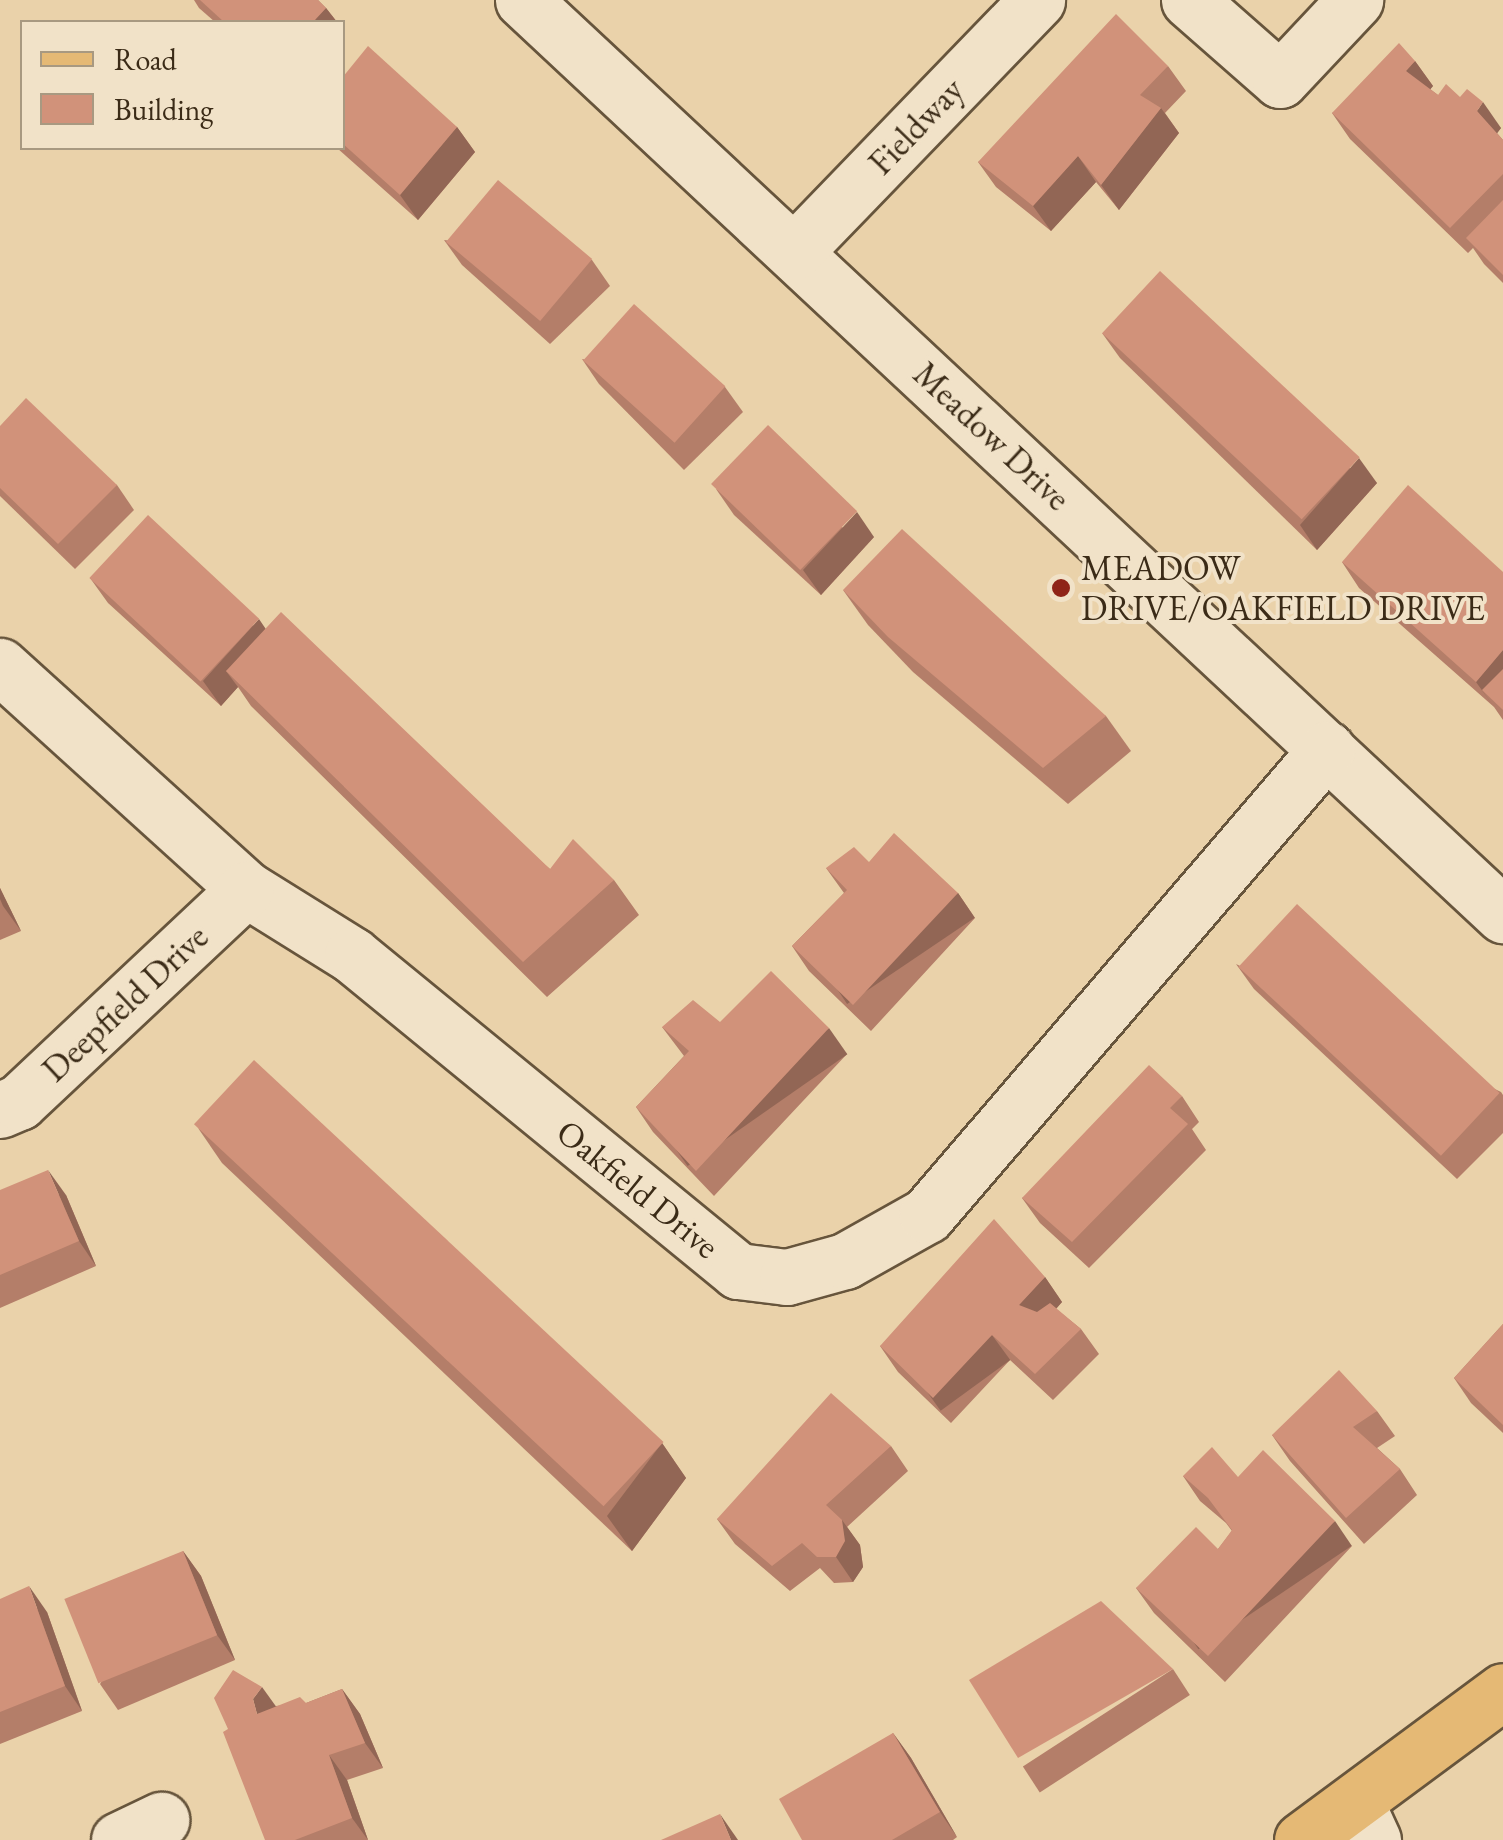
<!DOCTYPE html>
<html>
<head>
<meta charset="utf-8">
<style>
	body { margin:0 }
	#map { position:relative; width:1503px; height:1840px; overflow:hidden; background:#ead2aa; font-family:"EB Garamond",serif }
	div>[style] { position:absolute }
	.roads { filter:drop-shadow(2px 0 #67553c) drop-shadow(-2px 0 #67553c) drop-shadow(0 2px #67553c) drop-shadow(0 -2px #67553c) }
	.minor>* { height:55px; margin:-27.5px; padding:0 27.5px; transform-origin:27.5px; border-radius:27.5px; background:#f1e2c8 }
	.major>* { height:55px; margin:-27.5px; padding:0 27.5px; transform-origin:27.5px; border-radius:27.5px; background:#e5b975 }
	.wall>* { inset:0; background:#b47e69; transform-origin:0 0 }
	.shaded-wall>* { inset:0; background:#926655; transform-origin:0 0 }
	.building>* { inset:0; background:#d1927a; transform-origin:0 0 }
	.dots>* { width:28px; height:28px; translate:-50% -50%; box-sizing:border-box; border:5px solid #f1e2c8; border-radius:50% }
	span { translate:-50% -50%; white-space:nowrap; text-align:center; line-height:1.15; -webkit-text-stroke:8px #f1e2c8; paint-order:stroke }
	.street-label { font-size:35px; color:#3b2b17 }
	.poi-label { font-size:35px; color:#3b2b17 }
	.left { translate:0 -50%; text-align:left }
	.legend { position:absolute; left:20px; top:20px; width:325px; height:130px; box-sizing:border-box; background:#f1e2c8; border:2px solid #a89981; margin:0; padding:12px 18px; list-style:none; font-size:30px; color:#3b2b17 }
	.legend li { display:flex; align-items:center; gap:20px; height:50px }
	.legend b { width:50px; border:2px solid #a89981 }
</style>
</head>
<body>
<div id="map">
	<div class="roads">
		<div class="minor">
			<div style="left:523px;top:0;width:1341px;rotate:43.04deg"></div>
			<div style="left:1189px;top:0;width:121px;rotate:41.3deg"></div>
			<div style="left:1280px;top:80px;width:110px;rotate:-46.8deg"></div>
			<div style="left:794px;top:252px;width:350px;rotate:-46deg"></div>
			<div style="left:0;top:666px;width:332px;rotate:42.2deg"></div>
			<div style="left:246px;top:889px;width:125px;rotate:31.9deg"></div>
			<div style="left:352px;top:955px;width:499px;rotate:39.3deg"></div>
			<div style="left:738px;top:1271px;width:49px;rotate:7deg"></div>
			<div style="left:787px;top:1277px;width:60px;rotate:-15.4deg"></div>
			<div style="left:845px;top:1261px;width:94px;rotate:-29.3deg"></div>
			<div style="left:927px;top:1215px;width:614px;rotate:-49.36deg"></div>
			<div style="left:0;top:1110px;width:21px;rotate:-23deg"></div>
			<div style="left:19px;top:1102px;width:311px;rotate:-43.2deg"></div>
			<div style="left:1356px;top:1803px;width:41px;rotate:65.3deg"></div>
			<div style="left:119px;top:1840px;width:47px;rotate:-25.5deg"></div>
		</div>
		<div class="major">
			<div style="left:1302px;top:1840px;width:250px;rotate:-36.5deg"></div>
		</div>
	</div>
	<div class="wall">
		<div style="clip-path:polygon(194px 0,318px 0,326px 8px,337px 22px,215px 22px,199px 8px)"></div>
		<div style="clip-path:polygon(1415px 61px,1433px 86px,1430px 89px,1438px 95px,1460px 97px,1501px 128px,1497px 133px,1503px 140px,1503px 283px,1484px 264px,1473px 248px,1468px 253px,1350px 139px,1332px 113px)"></div>
		<div style="clip-path:polygon(1168px 66px,1186px 91px,1165px 113px,1179px 133px,1119px 210px,1096px 182px,1051px 231px,996px 187px,978px 162px)"></div>
		<div style="clip-path:polygon(342px 78px,457px 127px,475px 152px,418px 220px,337px 148px,342px 148px)"></div>
		<div style="clip-path:polygon(444px 240px,592px 260px,610px 286px,550px 344px,462px 265px)"></div>
		<div style="clip-path:polygon(1102px 333px,1377px 483px,1317px 550px,1120px 358px)"></div>
		<div style="clip-path:polygon(582px 359px,725px 387px,743px 412px,684px 470px,599px 384px)"></div>
		<div style="clip-path:polygon(0 426px,117px 485px,134px 510px,75px 569px,0 496px)"></div>
		<div style="clip-path:polygon(716px 489px,874px 537px,821px 595px,734px 515px)"></div>
		<div style="clip-path:polygon(1342px 562px,1503px 572px,1503px 720px,1494px 707px,1359px 588px)"></div>
		<div style="clip-path:polygon(90px 578px,265px 629px,550px 869px,614px 880px,639px 915px,547px 997px,251px 706px,238px 687px,221px 706px,108px 603px)"></div>
		<div style="clip-path:polygon(843px 590px,1106px 716px,1131px 751px,1068px 804px,913px 672px,868px 625px)"></div>
		<div style="clip-path:polygon(826px 868px,958px 893px,975px 918px,871px 1031px,809px 971px,792px 946px,844px 893px)"></div>
		<div style="clip-path:polygon(0 888px,21px 931px,0 940px)"></div>
		<div style="clip-path:polygon(1236px 964px,1501px 1092px,1503px 1095px,1503px 1133px,1457px 1179px,1254px 989px)"></div>
		<div style="clip-path:polygon(720px 1022px,847px 1054px,714px 1196px,653px 1132px,636px 1107px,684px 1056px,662px 1027px)"></div>
		<div style="clip-path:polygon(1182px 1096px,1199px 1122px,1192px 1129px,1206px 1150px,1089px 1268px,1040px 1223px,1022px 1198px)"></div>
		<div style="clip-path:polygon(198px 1128px,662px 1443px,686px 1478px,632px 1551px,222px 1163px)"></div>
		<div style="clip-path:polygon(0 1190px,66px 1195px,96px 1266px,0 1308px)"></div>
		<div style="clip-path:polygon(1045px 1277px,1062px 1302px,1056px 1309px,1081px 1329px,1099px 1354px,1053px 1400px,1010px 1360px,951px 1423px,898px 1372px,880px 1346px)"></div>
		<div style="clip-path:polygon(1503px 1324px,1503px 1433px,1471px 1403px,1454px 1378px)"></div>
		<div style="clip-path:polygon(1377px 1411px,1395px 1436px,1377px 1448px,1400px 1469px,1417px 1495px,1364px 1544px,1290px 1461px,1272px 1435px)"></div>
		<div style="clip-path:polygon(891px 1446px,908px 1471px,847px 1527px,860px 1545px,863px 1567px,853px 1582px,834px 1583px,820px 1568px,790px 1591px,735px 1544px,717px 1519px)"></div>
		<div style="clip-path:polygon(1183px 1476px,1238px 1477px,1352px 1546px,1225px 1682px,1154px 1613px,1136px 1588px,1218px 1549px,1232px 1531px,1226px 1523px,1200px 1501px)"></div>
		<div style="clip-path:polygon(183px 1551px,201px 1576px,235px 1660px,118px 1710px,100px 1684px)"></div>
		<div style="clip-path:polygon(0 1599px,47px 1612px,82px 1711px,0 1744px)"></div>
		<div style="left:1173px;top:1669px;width:31px;height:179px;rotate:57deg"></div>
		<div style="clip-path:polygon(342px 1689px,360px 1714px,383px 1768px,347px 1780px,368px 1840px,265px 1840px,276px 1706px,306px 1703px)"></div>
		<div style="clip-path:polygon(893px 1733px,911px 1758px,957px 1837px,953px 1840px,802px 1840px)"></div>
	</div>
	<div class="shaded-wall">
		<div style="clip-path:polygon(326px 8px,337px 22px,313px 22px)"></div>
		<div style="clip-path:polygon(1415px 61px,1433px 86px,1424px 97px,1406px 71px)"></div>
		<div style="clip-path:polygon(1483px 102px,1501px 128px,1495px 136px,1477px 111px)"></div>
		<div style="clip-path:polygon(1161px 108px,1179px 133px,1119px 210px,1101px 185px)"></div>
		<div style="clip-path:polygon(457px 127px,475px 152px,418px 220px,400px 195px)"></div>
		<div style="clip-path:polygon(1078px 156px,1096px 182px,1051px 231px,1033px 206px)"></div>
		<div style="clip-path:polygon(1359px 458px,1377px 483px,1317px 550px,1300px 525px)"></div>
		<div style="clip-path:polygon(857px 512px,874px 537px,821px 595px,803px 570px)"></div>
		<div style="clip-path:polygon(259px 619px,276px 644px,226px 671px,238px 687px,221px 706px,203px 681px)"></div>
		<div style="clip-path:polygon(1503px 650px,1503px 696px,1482px 690px,1494px 707px,1476px 682px)"></div>
		<div style="clip-path:polygon(0 888px,21px 931px,3px 906px,0 899px)"></div>
		<div style="left:958px;top:893px;width:30px;height:154px;rotate:56deg"></div>
		<div style="left:829px;top:1028px;width:32px;height:195px;rotate:55deg"></div>
		<div style="clip-path:polygon(48px 1170px,66px 1195px,96px 1266px,79px 1241px)"></div>
		<div style="clip-path:polygon(1045px 1277px,1062px 1302px,1037px 1330px,1019px 1305px)"></div>
		<div style="left:992px;top:1335px;width:31px;height:86px;rotate:54deg"></div>
		<div style="clip-path:polygon(662px 1443px,686px 1478px,632px 1551px,607px 1516px)"></div>
		<div style="clip-path:polygon(842px 1520px,860px 1545px,863px 1567px,853px 1582px,836px 1557px)"></div>
		<div style="left:1335px;top:1521px;width:30px;height:185px;rotate:56deg"></div>
		<div style="clip-path:polygon(183px 1551px,201px 1576px,235px 1660px,217px 1635px)"></div>
		<div style="clip-path:polygon(29px 1586px,47px 1612px,82px 1711px,65px 1686px)"></div>
		<div style="clip-path:polygon(262px 1687px,280px 1712px,257px 1714px,253px 1699px)"></div>
		<div style="clip-path:polygon(342px 1689px,360px 1714px,383px 1768px,365px 1743px)"></div>
		<div style="clip-path:polygon(893px 1733px,911px 1758px,957px 1837px,940px 1812px)"></div>
		<div style="clip-path:polygon(329px 1755px,347px 1780px,368px 1840px,352px 1818px)"></div>
		<div style="clip-path:polygon(720px 1814px,738px 1840px,731px 1840px)"></div>
	</div>
	<div class="building">
		<div style="clip-path:polygon(200px 0,318px 0,326px 8px,313px 22px,224px 22px)"></div>
		<div style="clip-path:polygon(1116px 14px,1168px 66px,1140px 95px,1161px 108px,1101px 185px,1078px 156px,1033px 206px,978px 162px)"></div>
		<div style="clip-path:polygon(1399px 43px,1415px 61px,1406px 71px,1438px 95px,1446px 84px,1460px 97px,1467px 89px,1483px 102px,1477px 111px,1503px 140px,1503px 174px,1450px 228px,1332px 113px)"></div>
		<div style="clip-path:polygon(368px 46px,457px 127px,400px 195px,342px 143px,342px 78px)"></div>
		<div style="left:498px;top:180px;width:123px;height:81px;rotate:40deg"></div>
		<div style="clip-path:polygon(1503px 200px,1503px 275px,1466px 238px)"></div>
		<div style="left:1160px;top:271px;width:273px;height:85px;rotate:43deg"></div>
		<div style="left:634px;top:304px;width:123px;height:76px;rotate:42deg"></div>
		<div style="clip-path:polygon(26px 398px,117px 485px,58px 544px,0 488px,0 426px)"></div>
		<div style="left:768px;top:425px;width:124px;height:82px;rotate:44deg"></div>
		<div style="clip-path:polygon(1408px 485px,1503px 572px,1503px 650px,1476px 682px,1342px 562px)"></div>
		<div style="left:148px;top:515px;width:152px;height:86px;rotate:43deg"></div>
		<div style="clip-path:polygon(902px 529px,1106px 716px,1043px 768px,888px 637px,843px 590px)"></div>
		<div style="clip-path:polygon(281px 612px,550px 869px,573px 839px,614px 880px,523px 962px,226px 671px)"></div>
		<div style="clip-path:polygon(1503px 669px,1503px 710px,1482px 690px)"></div>
		<div style="clip-path:polygon(894px 833px,958px 893px,853px 1005px,792px 946px,847px 890px,826px 868px,854px 847px,869px 862px)"></div>
		<div style="left:1297px;top:904px;width:277px;height:86px;rotate:43deg"></div>
		<div style="clip-path:polygon(771px 971px,829px 1028px,696px 1171px,636px 1107px,689px 1051px,662px 1027px,693px 1000px,720px 1022px)"></div>
		<div style="left:254px;top:1060px;width:560px;height:88px;rotate:43deg"></div>
		<div style="clip-path:polygon(1149px 1065px,1182px 1096px,1170px 1108px,1188px 1124px,1072px 1242px,1022px 1198px)"></div>
		<div style="clip-path:polygon(48px 1170px,79px 1241px,0 1275px,0 1190px)"></div>
		<div style="clip-path:polygon(994px 1219px,1045px 1277px,1019px 1305px,1037px 1312px,1050px 1303px,1081px 1329px,1035px 1374px,992px 1335px,933px 1398px,880px 1346px)"></div>
		<div style="clip-path:polygon(1503px 1324px,1503px 1425px,1454px 1378px)"></div>
		<div style="clip-path:polygon(1339px 1370px,1377px 1411px,1353px 1427px,1400px 1469px,1346px 1518px,1272px 1435px)"></div>
		<div style="clip-path:polygon(831px 1393px,891px 1446px,826px 1505px,842px 1520px,845px 1541px,836px 1557px,817px 1557px,802px 1543px,772px 1566px,717px 1519px)"></div>
		<div style="clip-path:polygon(1212px 1447px,1238px 1477px,1263px 1450px,1335px 1521px,1208px 1656px,1136px 1588px,1196px 1527px,1218px 1549px,1232px 1530px,1208px 1498px,1183px 1476px)"></div>
		<div style="left:183px;top:1551px;width:91px;height:128px;rotate:68deg"></div>
		<div style="clip-path:polygon(29px 1586px,65px 1686px,0 1712px,0 1599px)"></div>
		<div style="clip-path:polygon(1101px 1601px,1173px 1669px,1018px 1758px,969px 1680px)"></div>
		<div style="clip-path:polygon(233px 1670px,262px 1687px,253px 1699px,257px 1714px,300px 1697px,306px 1703px,342px 1689px,365px 1743px,329px 1755px,352px 1818px,295px 1840px,265px 1840px,223px 1732px,228px 1729px,214px 1698px)"></div>
		<div style="clip-path:polygon(893px 1733px,940px 1812px,892px 1840px,802px 1840px,779px 1799px)"></div>
		<div style="clip-path:polygon(720px 1814px,731px 1840px,661px 1840px)"></div>
	</div>
	<div class="dots">
		<div style="left:1061px;top:588px;background:#8f2418"></div>
	</div>
	<div class="street-label">
		<span style="left:916px;top:126px;rotate:-46deg">Fieldway</span>
		<span style="left:992px;top:436px;rotate:43deg">Meadow Drive</span>
		<span style="left:125px;top:1003px;rotate:-43deg">Deepfield Drive</span>
		<span style="left:638px;top:1189px;rotate:39deg">Oakfield Drive</span>
	</div>
	<div class="poi-label">
		<span class="left" style="left:1081px;top:588px">MEADOW<br>DRIVE/OAKFIELD DRIVE</span>
	</div>
	<ul class="legend">
	<li><b style="height:12px;background:#e5b975"></b>Road</li>
	<li><b style="height:28px;background:#d1927a"></b>Building</li>
	</ul>
</div>
</body>
</html>
